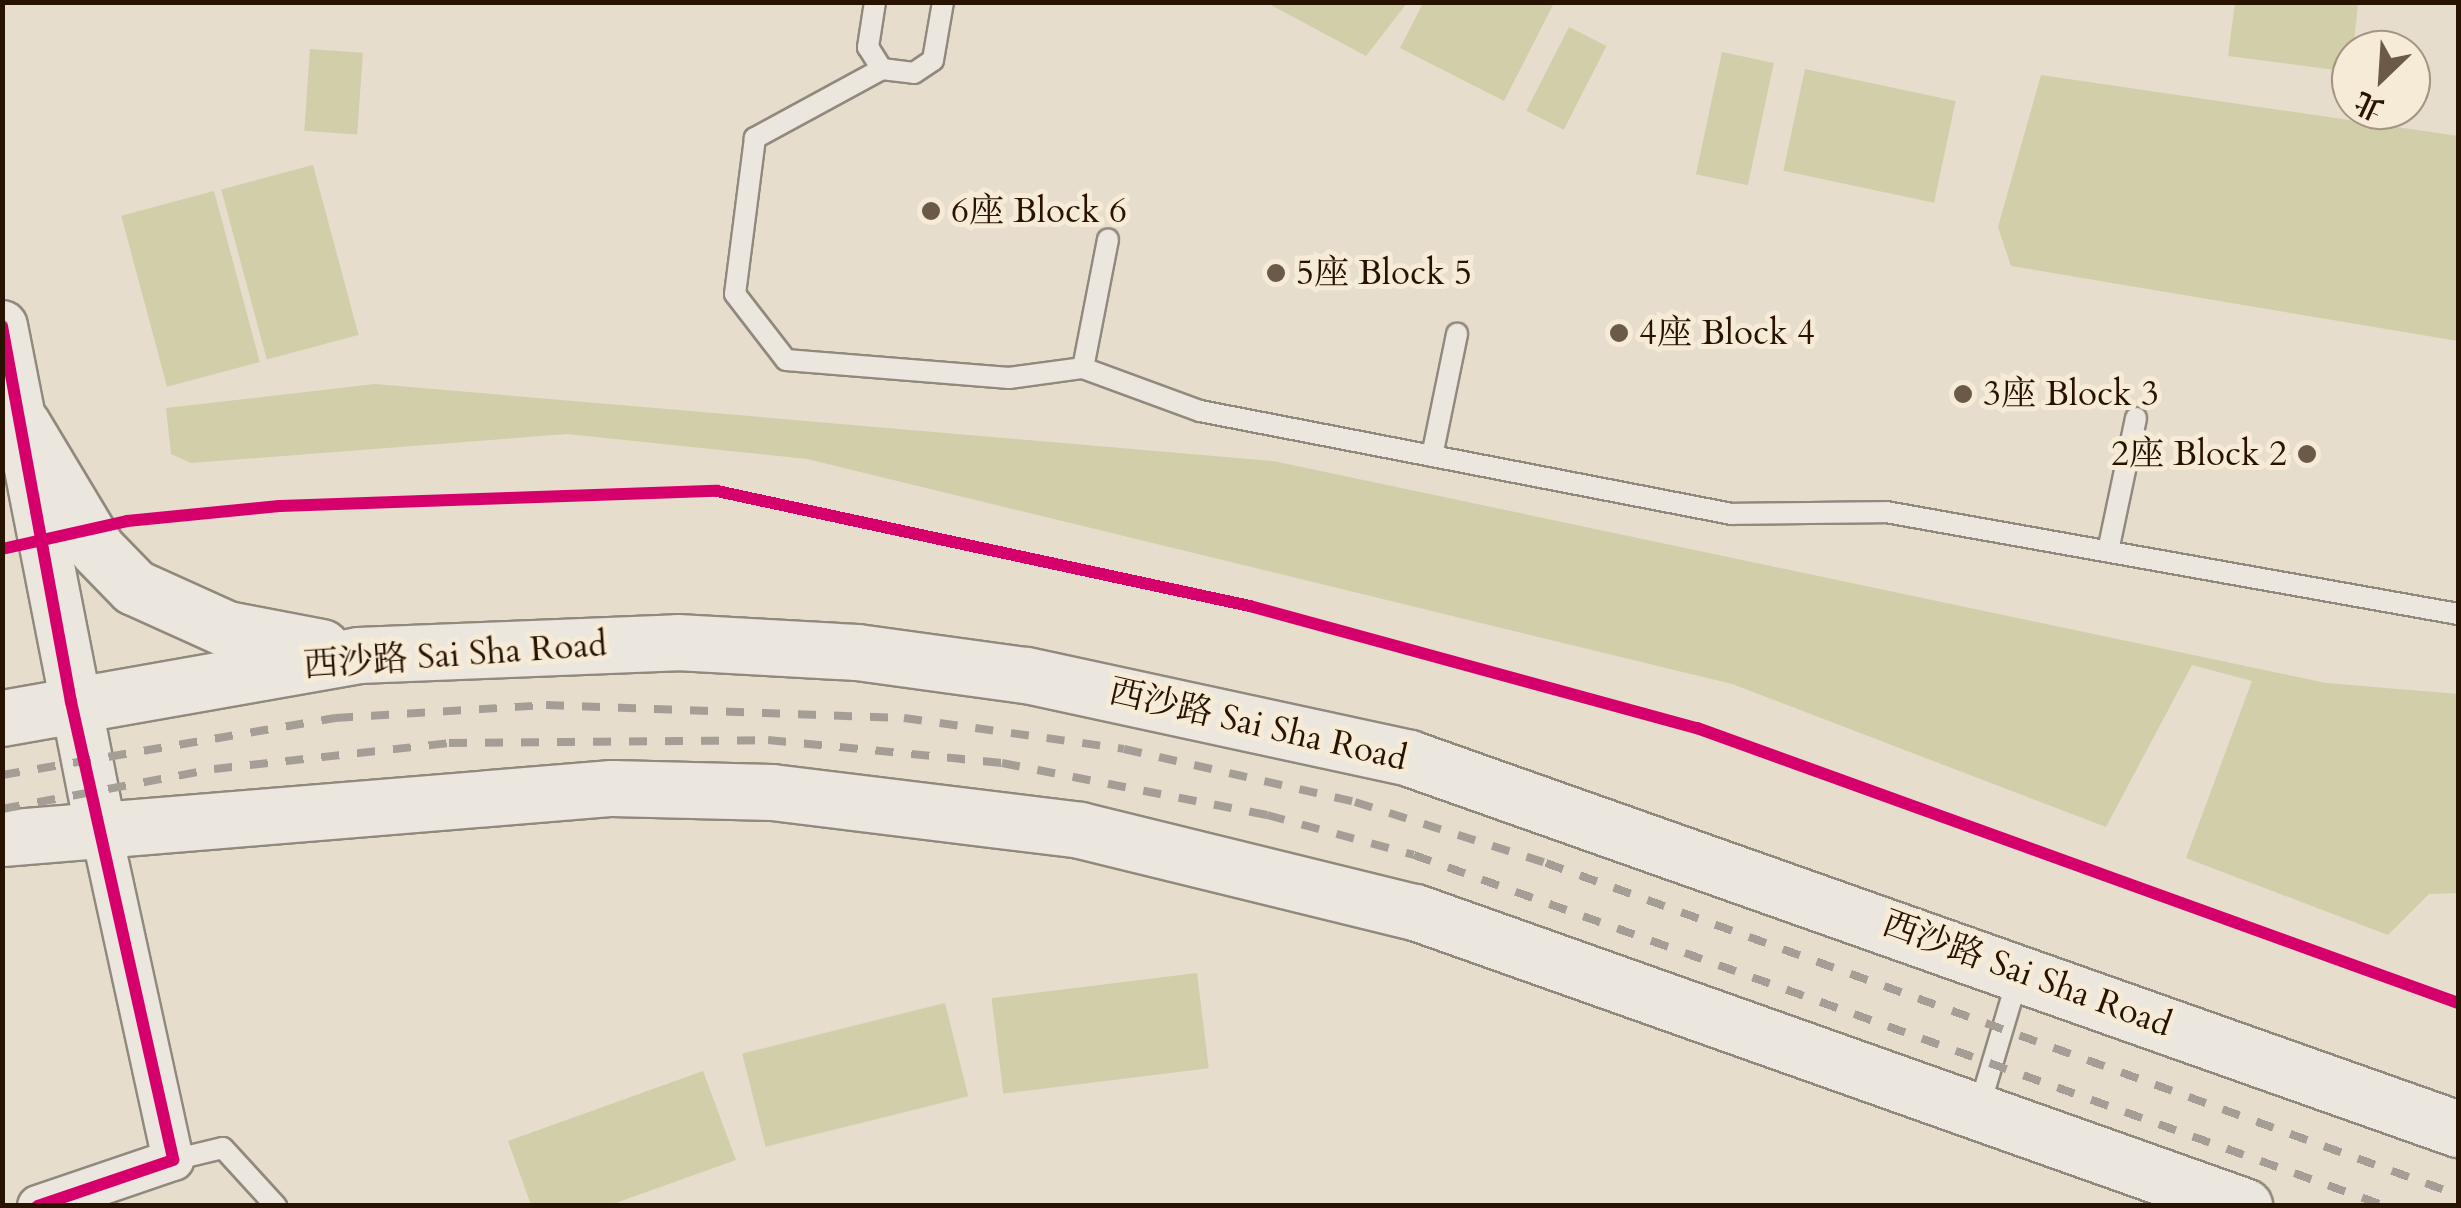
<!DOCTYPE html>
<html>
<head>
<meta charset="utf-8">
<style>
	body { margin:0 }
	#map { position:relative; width:2461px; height:1208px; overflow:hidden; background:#e6ddcc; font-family:Cardo,"Noto Serif TC",serif }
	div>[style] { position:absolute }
	.green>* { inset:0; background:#d1ceaa; transform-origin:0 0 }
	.roads { filter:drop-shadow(2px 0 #91897e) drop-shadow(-2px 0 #91897e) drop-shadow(0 2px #91897e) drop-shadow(0 -2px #91897e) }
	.service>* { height:20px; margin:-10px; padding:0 10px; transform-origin:10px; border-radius:10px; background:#ebe6de }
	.minor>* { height:40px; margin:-20px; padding:0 20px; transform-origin:20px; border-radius:20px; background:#ebe6de }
	.tertiary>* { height:50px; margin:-25px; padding:0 25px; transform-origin:25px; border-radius:25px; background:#ebe6de }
	.secondary>* { height:55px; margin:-27.5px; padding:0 27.5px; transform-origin:27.5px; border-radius:27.5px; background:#ebe6de }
	.rail>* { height:8px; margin-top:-4px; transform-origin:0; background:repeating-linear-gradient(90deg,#a59e96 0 18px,transparent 0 36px) }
	.cycleway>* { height:12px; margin:-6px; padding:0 6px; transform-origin:6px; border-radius:6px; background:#d6006c }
	.dots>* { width:28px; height:28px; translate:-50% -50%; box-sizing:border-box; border:5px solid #f6ebd7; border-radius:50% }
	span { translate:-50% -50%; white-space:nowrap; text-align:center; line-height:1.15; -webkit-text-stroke:10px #f6ebd7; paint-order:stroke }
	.poi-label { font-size:35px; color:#281300 }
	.left { translate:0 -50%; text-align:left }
	.right { translate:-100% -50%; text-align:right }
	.street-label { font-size:35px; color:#281300 }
	.frame { position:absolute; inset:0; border:5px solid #281300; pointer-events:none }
	.north { position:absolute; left:2331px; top:30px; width:100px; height:100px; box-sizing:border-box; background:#f6ebd7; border:2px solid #a49581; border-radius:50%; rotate:205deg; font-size:28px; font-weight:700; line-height:40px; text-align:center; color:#281300 }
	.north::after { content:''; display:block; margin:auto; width:35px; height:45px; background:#6a5a47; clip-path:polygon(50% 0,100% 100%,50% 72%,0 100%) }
</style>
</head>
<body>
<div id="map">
	<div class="green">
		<div style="clip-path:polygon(1267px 3px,1407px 3px,1366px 56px)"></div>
		<div style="clip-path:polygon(1423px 3px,1423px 2px,1554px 3px,1504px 101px,1400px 48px)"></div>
		<div style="clip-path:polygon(2235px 3px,2358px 3px,2351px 72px,2228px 56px)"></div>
		<div style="left:1569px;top:27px;width:42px;height:94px;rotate:27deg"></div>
		<div style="left:310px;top:49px;width:53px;height:82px;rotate:4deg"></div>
		<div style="left:1722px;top:52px;width:53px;height:125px;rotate:12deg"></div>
		<div style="left:1805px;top:69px;width:154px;height:104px;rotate:12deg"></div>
		<div style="clip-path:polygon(2041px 75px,2458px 136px,2458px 341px,2011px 266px,1998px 227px)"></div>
		<div style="left:313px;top:165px;width:176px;height:95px;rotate:75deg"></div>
		<div style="left:214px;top:191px;width:177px;height:96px;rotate:75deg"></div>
		<div style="clip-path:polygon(375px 384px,1273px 461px,2326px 683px,2458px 694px,2458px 893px,2429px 894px,2388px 935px,2186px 858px,2252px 681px,2192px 665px,2106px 827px,1732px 684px,807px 459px,567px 434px,191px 463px,171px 454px,166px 408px)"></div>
		<div style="left:1197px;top:973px;width:96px;height:207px;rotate:83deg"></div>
		<div style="left:945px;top:1003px;width:96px;height:209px;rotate:76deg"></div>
		<div style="clip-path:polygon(703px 1071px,736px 1160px,610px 1205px,531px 1205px,508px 1141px)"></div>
	</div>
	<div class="roads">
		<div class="service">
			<div style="left:875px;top:2px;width:46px;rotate:98.8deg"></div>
			<div style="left:868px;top:47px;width:26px;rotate:58deg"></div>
			<div style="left:882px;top:69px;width:32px;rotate:7deg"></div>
			<div style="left:914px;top:73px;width:23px;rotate:-34deg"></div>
			<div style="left:933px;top:60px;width:59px;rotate:-80.2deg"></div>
			<div style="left:882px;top:69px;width:145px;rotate:151.5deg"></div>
			<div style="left:755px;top:138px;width:157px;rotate:97.3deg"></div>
			<div style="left:735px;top:294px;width:83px;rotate:52.3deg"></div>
			<div style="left:786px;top:360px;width:224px;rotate:4.6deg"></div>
			<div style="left:1009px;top:378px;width:75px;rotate:-7.7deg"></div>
			<div style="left:1083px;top:368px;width:125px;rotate:20.2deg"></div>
			<div style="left:1200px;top:411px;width:542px;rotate:10.96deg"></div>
			<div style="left:1732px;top:514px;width:154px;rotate:-0.7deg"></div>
			<div style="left:1886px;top:512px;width:581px;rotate:10.11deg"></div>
			<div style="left:1083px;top:368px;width:131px;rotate:-79deg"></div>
			<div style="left:1432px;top:456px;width:125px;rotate:-78.4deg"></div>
			<div style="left:2108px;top:551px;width:136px;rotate:-78.1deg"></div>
			<div style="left:1979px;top:1108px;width:137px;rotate:-73.4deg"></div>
			<div style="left:173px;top:1160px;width:51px;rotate:-13.5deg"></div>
			<div style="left:223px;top:1148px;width:79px;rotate:47.6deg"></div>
		</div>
		<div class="minor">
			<div style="left:38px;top:1206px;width:143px;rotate:-18.8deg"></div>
			<div style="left:173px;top:1160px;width:337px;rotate:-102.3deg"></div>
		</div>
		<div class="tertiary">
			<div style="left:2px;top:326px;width:515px;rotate:78.91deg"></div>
		</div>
		<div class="secondary">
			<div style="left:22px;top:424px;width:146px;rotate:59deg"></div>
			<div style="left:97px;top:549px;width:53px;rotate:45.8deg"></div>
			<div style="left:134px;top:587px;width:102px;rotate:24.3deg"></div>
			<div style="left:227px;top:629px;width:96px;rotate:10.8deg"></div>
			<div style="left:2px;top:718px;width:362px;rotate:-10deg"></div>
			<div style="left:358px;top:655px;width:319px;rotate:-2.3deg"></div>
			<div style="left:677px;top:642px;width:180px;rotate:3.2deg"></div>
			<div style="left:857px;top:652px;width:171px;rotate:7.8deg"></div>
			<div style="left:1026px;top:675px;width:392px;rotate:12.2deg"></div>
			<div style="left:1409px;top:758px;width:1113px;rotate:19.48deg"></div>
			<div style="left:2px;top:838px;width:612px;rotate:-4.69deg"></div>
			<div style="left:612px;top:788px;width:160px;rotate:1.4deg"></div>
			<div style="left:772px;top:792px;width:310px;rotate:7deg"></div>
			<div style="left:1080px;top:830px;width:345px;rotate:13.8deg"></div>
			<div style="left:1415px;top:912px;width:880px;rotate:19.53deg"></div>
		</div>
	</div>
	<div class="rail">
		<div style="left:2px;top:775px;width:338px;rotate:-9.7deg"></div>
		<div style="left:335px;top:718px;width:211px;rotate:-3.5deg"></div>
		<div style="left:546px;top:705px;width:358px;rotate:2.1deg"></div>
		<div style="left:904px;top:718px;width:222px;rotate:8deg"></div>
		<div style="left:1124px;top:749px;width:237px;rotate:12.9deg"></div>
		<div style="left:1355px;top:802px;width:201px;rotate:17.7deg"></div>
		<div style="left:1546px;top:863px;width:971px;rotate:20deg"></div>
		<div style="left:2px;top:809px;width:216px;rotate:-10.7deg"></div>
		<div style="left:214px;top:769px;width:236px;rotate:-6.3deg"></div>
		<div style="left:449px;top:743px;width:319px;rotate:-0.5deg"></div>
		<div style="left:768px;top:740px;width:235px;rotate:5.6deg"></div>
		<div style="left:1002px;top:763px;width:270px;rotate:11.1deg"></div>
		<div style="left:1267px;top:815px;width:152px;rotate:15.2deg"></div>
		<div style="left:1414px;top:855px;width:1032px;rotate:19.87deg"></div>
	</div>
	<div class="cycleway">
		<div style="left:2px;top:326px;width:382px;rotate:79.6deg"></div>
		<div style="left:71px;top:702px;width:469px;rotate:77.4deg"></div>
		<div style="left:173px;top:1160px;width:143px;rotate:161.2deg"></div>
		<div style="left:2px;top:549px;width:128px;rotate:-12.6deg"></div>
		<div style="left:127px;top:521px;width:153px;rotate:-5.6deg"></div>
		<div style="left:279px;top:506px;width:438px;rotate:-2deg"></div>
		<div style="left:717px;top:491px;width:545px;rotate:12.18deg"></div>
		<div style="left:1250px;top:606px;width:463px;rotate:15.3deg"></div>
		<div style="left:1697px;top:728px;width:809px;rotate:19.87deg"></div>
	</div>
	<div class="dots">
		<div style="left:931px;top:211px;background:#6a5a47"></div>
		<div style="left:1276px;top:273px;background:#6a5a47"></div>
		<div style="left:1619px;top:333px;background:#6a5a47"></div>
		<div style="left:1963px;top:394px;background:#6a5a47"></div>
		<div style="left:2307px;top:454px;background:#6a5a47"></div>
	</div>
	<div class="poi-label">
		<span class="left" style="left:951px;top:211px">6座 Block 6</span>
		<span class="left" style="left:1296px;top:273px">5座 Block 5</span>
		<span class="left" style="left:1639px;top:333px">4座 Block 4</span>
		<span class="left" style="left:1983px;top:394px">3座 Block 3</span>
		<span class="right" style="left:2287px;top:454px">2座 Block 2</span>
	</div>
	<div class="street-label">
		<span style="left:455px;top:655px;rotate:-4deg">西沙路 Sai Sha Road</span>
		<span style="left:1258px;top:725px;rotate:13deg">西沙路 Sai Sha Road</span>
		<span style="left:2027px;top:974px;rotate:20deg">西沙路 Sai Sha Road</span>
	</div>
	<div class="frame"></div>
	<div class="north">北</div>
</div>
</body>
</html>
